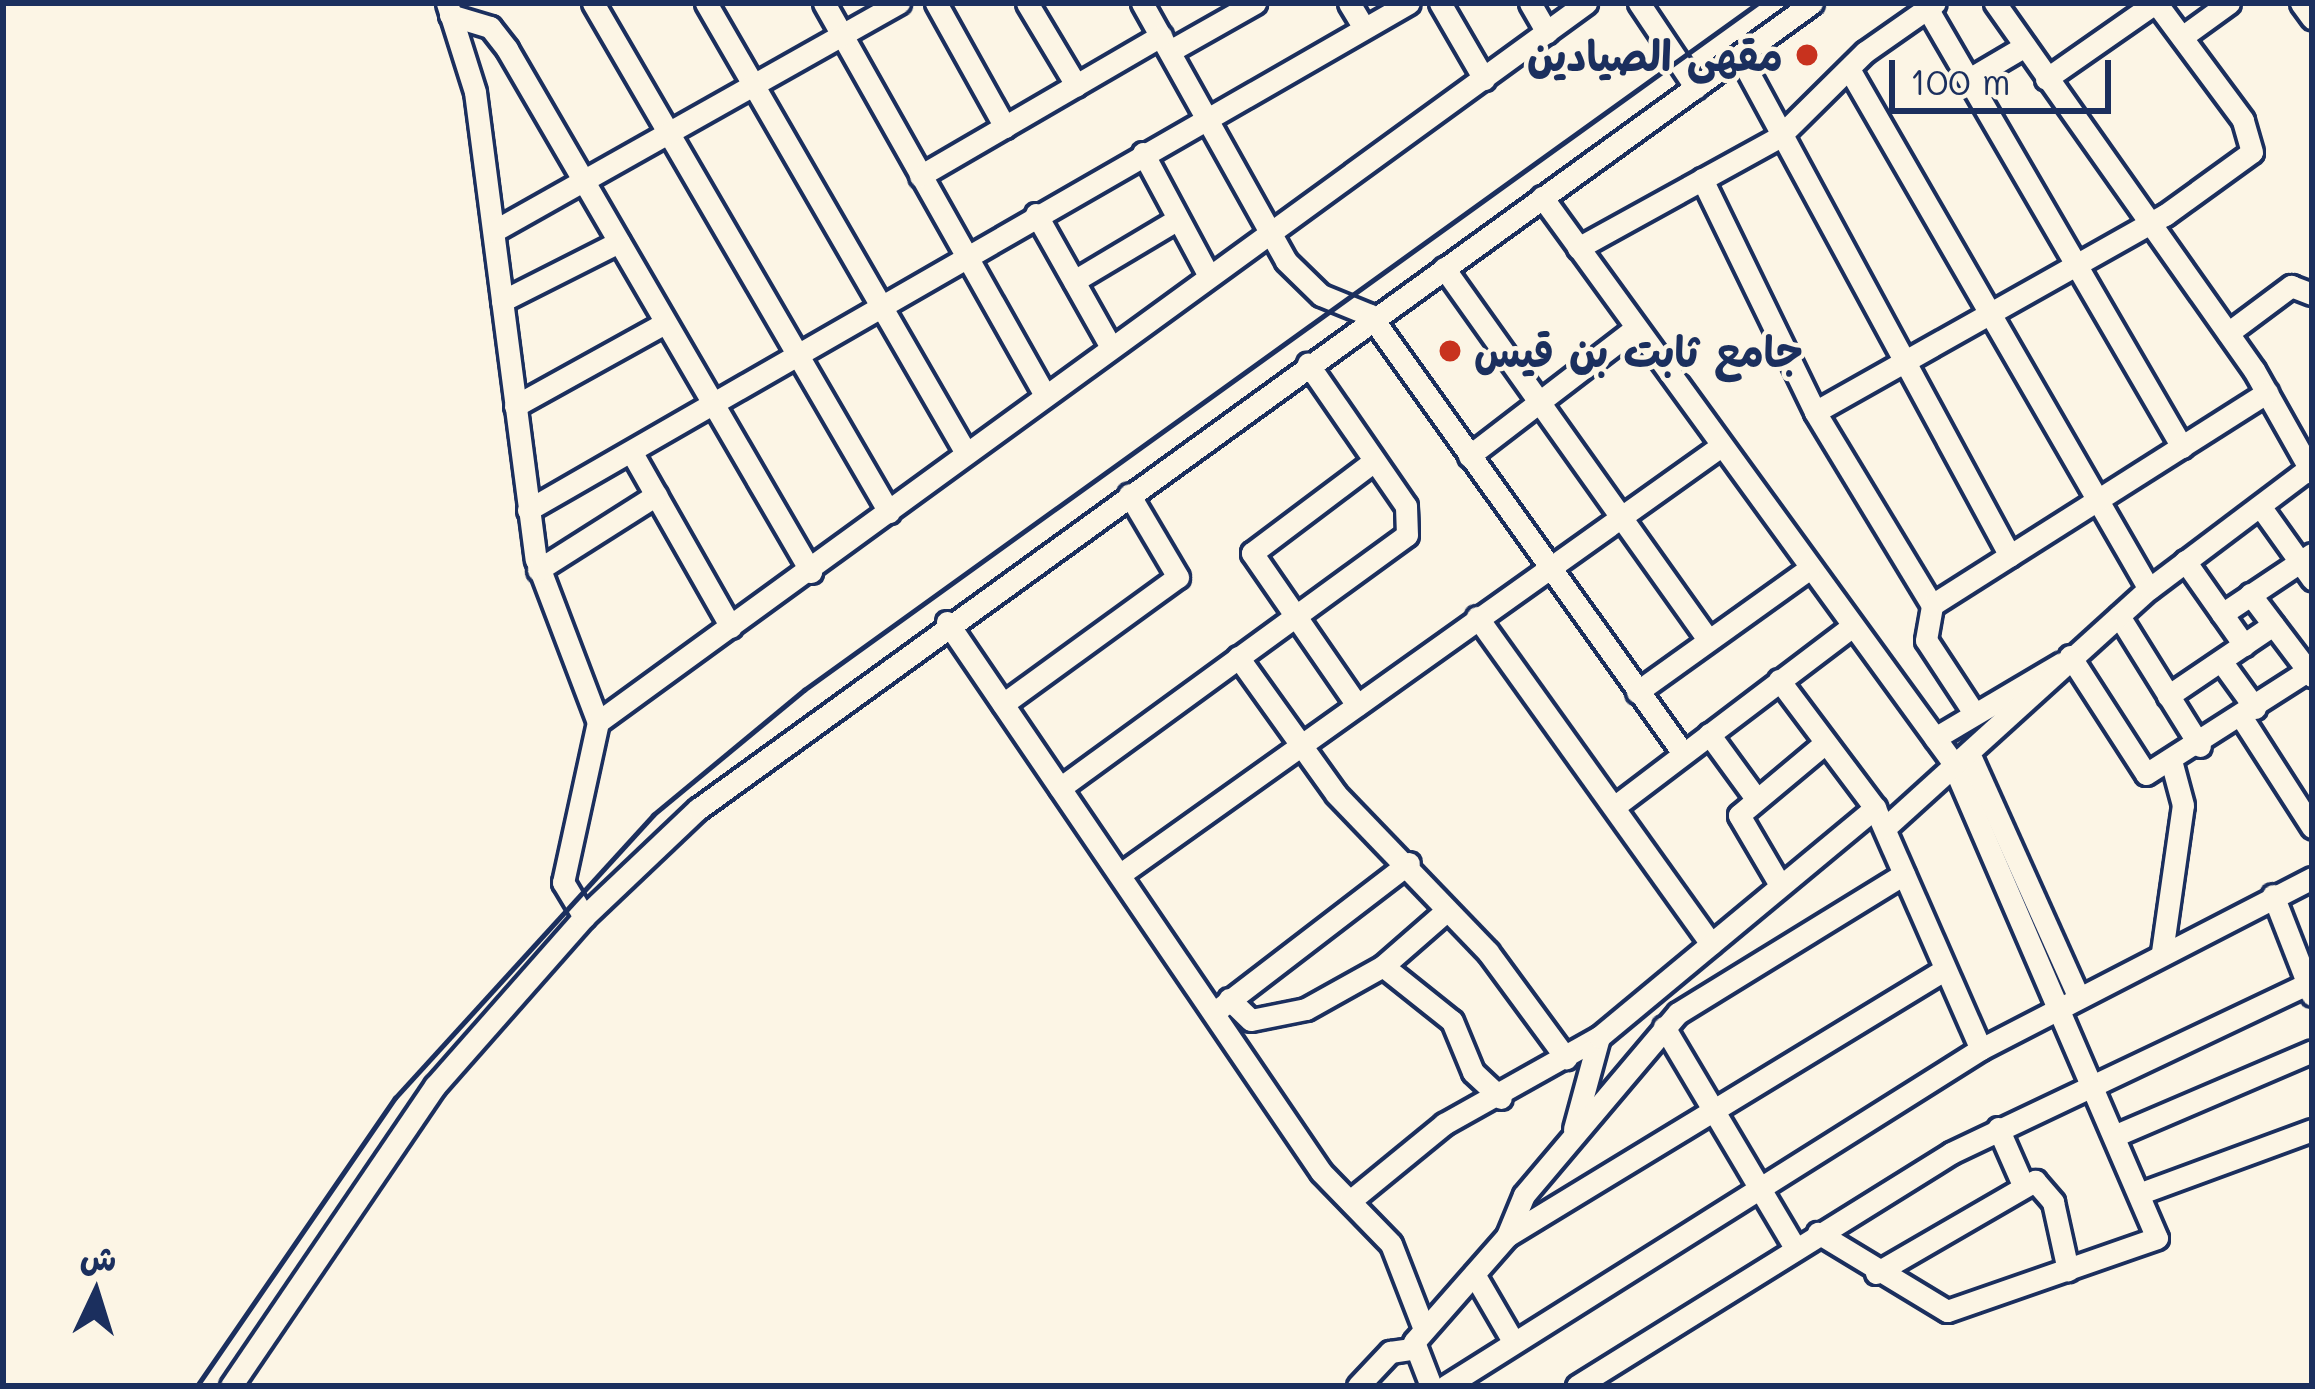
<!DOCTYPE html>
<html>
<head>
<meta charset="utf-8">
<style>
	body { margin:0 }
	#map { position:relative; width:2315px; height:1389px; overflow:hidden; background:#fcf5e5; font-family:Mali,"Playpen Sans Arabic",sans-serif }
	div>[style] { position:absolute }
	.roads { filter:drop-shadow(3px 0 #1b2f5e) drop-shadow(-3px 0 #1b2f5e) drop-shadow(0 3px #1b2f5e) drop-shadow(0 -3px #1b2f5e) }
	.minor>* { height:21px; margin:-10.5px; padding:0 10.5px; transform-origin:10.5px; border-radius:10.5px; background:#fcf5e5 }
	.rail>* { height:4.5px; margin:-2.25px; padding:0 2.25px; transform-origin:2.25px; border-radius:2.25px; background:#1b2f5e }
	.dots>* { width:33px; height:33px; translate:-50% -50%; box-sizing:border-box; border:6px solid #fcf5e5; border-radius:50% }
	span { translate:-50% -50%; white-space:nowrap; text-align:center; line-height:1.15; -webkit-text-stroke:9px #fcf5e5; paint-order:stroke }
	.poi-label { font-size:42px; color:#1b2f5e; font-weight:700 }
	.right { translate:-100% -50%; text-align:right }
	.left { translate:0 -50%; text-align:left }
	.frame { position:absolute; inset:0; border:6px solid #1b2f5e; pointer-events:none }
	.north { position:absolute; left:36px; top:1233px; width:120px; height:120px; -webkit-text-stroke:9px #fcf5e5; paint-order:stroke; rotate:4deg; font-size:33px; font-weight:700; line-height:48px; text-align:center; color:#1b2f5e }
	.north::after { content:''; display:block; margin:auto; width:42px; height:54px; background:#1b2f5e; clip-path:polygon(50% 0,100% 100%,50% 72%,0 100%) }
	.scale { position:absolute; left:1889px; top:60px; width:222px; height:54px; box-sizing:border-box; border:6px solid #1b2f5e; border-top:0; padding-left:15px; font-size:36px; line-height:42px; white-space:nowrap; color:#1b2f5e; -webkit-text-stroke:9px #fcf5e5; paint-order:stroke }
</style>
</head>
<body>
<div id="map">
	<div class="roads">
		<div class="minor">
			<div style="left:447px;top:3px;width:93px;rotate:72.5deg"></div>
			<div style="left:475px;top:92px;width:471px;rotate:82.6deg"></div>
			<div style="left:536px;top:559px;width:174px;rotate:69.2deg"></div>
			<div style="left:598px;top:722px;width:164px;rotate:102.3deg"></div>
			<div style="left:563px;top:882px;width:41px;rotate:59deg"></div>
			<div style="left:593px;top:3px;width:589px;rotate:59.82deg"></div>
			<div style="left:706px;top:3px;width:520px;rotate:59.98deg"></div>
			<div style="left:824px;top:3px;width:451px;rotate:60.6deg"></div>
			<div style="left:936px;top:3px;width:142px;rotate:60.9deg"></div>
			<div style="left:1027px;top:3px;width:96px;rotate:59.1deg"></div>
			<div style="left:1142px;top:3px;width:295px;rotate:60.8deg"></div>
			<div style="left:1286px;top:261px;width:49px;rotate:44.2deg"></div>
			<div style="left:1321px;top:295px;width:53px;rotate:22.2deg"></div>
			<div style="left:1370px;top:315px;width:538px;rotate:54.45deg"></div>
			<div style="left:1349px;top:3px;width:29px;rotate:59deg"></div>
			<div style="left:1440px;top:3px;width:88px;rotate:59.9deg"></div>
			<div style="left:1530px;top:3px;width:34px;rotate:60deg"></div>
			<div style="left:1639px;top:3px;width:102px;rotate:56.2deg"></div>
			<div style="left:1995px;top:3px;width:449px;rotate:54.8deg"></div>
			<div style="left:2254px;top:370px;width:118px;rotate:60.6deg"></div>
			<div style="left:2301px;top:3px;width:19px;rotate:54deg"></div>
			<div style="left:1927px;top:8px;width:508px;rotate:59.85deg"></div>
			<div style="left:450px;top:15px;width:42px;rotate:16.7deg"></div>
			<div style="left:490px;top:27px;width:28px;rotate:52deg"></div>
			<div style="left:507px;top:49px;width:605px;rotate:59.83deg"></div>
			<div style="left:2182px;top:37px;width:58px;rotate:-35.9deg"></div>
			<div style="left:1170px;top:51px;width:98px;rotate:-29.5deg"></div>
			<div style="left:1740px;top:57px;width:567px;rotate:61.58deg"></div>
			<div style="left:1849px;top:69px;width:600px;rotate:60.02deg"></div>
			<div style="left:1969px;top:79px;width:65px;rotate:-30.5deg"></div>
			<div style="left:2046px;top:79px;width:133px;rotate:-34.9deg"></div>
			<div style="left:1143px;top:153px;width:140px;rotate:61.8deg"></div>
			<div style="left:920px;top:176px;width:279px;rotate:-30.2deg"></div>
			<div style="left:1702px;top:179px;width:259px;rotate:64.1deg"></div>
			<div style="left:1815px;top:412px;width:226px;rotate:58.8deg"></div>
			<div style="left:1542px;top:197px;width:696px;rotate:54deg"></div>
			<div style="left:1951px;top:760px;width:520px;rotate:66.69deg"></div>
			<div style="left:2157px;top:1238px;width:222px;rotate:160.8deg"></div>
			<div style="left:1947px;top:1311px;width:151px;rotate:-148.8deg"></div>
			<div style="left:1036px;top:214px;width:153px;rotate:60.6deg"></div>
			<div style="left:494px;top:231px;width:465px;rotate:-29.4deg"></div>
			<div style="left:1578px;top:248px;width:230px;rotate:-28.9deg"></div>
			<div style="left:1779px;top:137px;width:121px;rotate:-44.7deg"></div>
			<div style="left:1865px;top:52px;width:85px;rotate:-35deg"></div>
			<div style="left:1444px;top:268px;width:456px;rotate:54.6deg"></div>
			<div style="left:1074px;top:281px;width:121px;rotate:-30.8deg"></div>
			<div style="left:502px;top:301px;width:131px;rotate:-26.8deg"></div>
			<div style="left:2228px;top:333px;width:79px;rotate:-36.7deg"></div>
			<div style="left:2291px;top:286px;width:22px;rotate:21deg"></div>
			<div style="left:515px;top:406px;width:171px;rotate:-29deg"></div>
			<div style="left:1815px;top:412px;width:402px;rotate:-29.4deg"></div>
			<div style="left:2165px;top:215px;width:107px;rotate:-35.9deg"></div>
			<div style="left:2252px;top:152px;width:33px;rotate:-106deg"></div>
			<div style="left:2243px;top:120px;width:146px;rotate:-126.6deg"></div>
			<div style="left:632px;top:453px;width:200px;rotate:60.4deg"></div>
			<div style="left:1469px;top:456px;width:210px;rotate:-37.5deg"></div>
			<div style="left:2260px;top:506px;width:90px;rotate:54.5deg"></div>
			<div style="left:528px;top:510px;width:1016px;rotate:-29.92deg"></div>
			<div style="left:2185px;top:561px;width:103px;rotate:54.9deg"></div>
			<div style="left:538px;top:570px;width:140px;rotate:-32.4deg"></div>
			<div style="left:2250px;top:594px;width:103px;rotate:52.9deg"></div>
			<div style="left:2222px;top:614px;width:108px;rotate:-33.7deg"></div>
			<div style="left:2119px;top:616px;width:153px;rotate:58.1deg"></div>
			<div style="left:1477px;top:617px;width:402px;rotate:54.4deg"></div>
			<div style="left:947px;top:622px;width:665px;rotate:55.78deg"></div>
			<div style="left:1321px;top:1172px;width:100px;rotate:45.8deg"></div>
			<div style="left:1391px;top:1244px;width:91px;rotate:68.8deg"></div>
			<div style="left:2070px;top:656px;width:140px;rotate:57.2deg"></div>
			<div style="left:2146px;top:774px;width:197px;rotate:-32.6deg"></div>
			<div style="left:1238px;top:657px;width:168px;rotate:54.4deg"></div>
			<div style="left:1336px;top:794px;width:219px;rotate:46.1deg"></div>
			<div style="left:1488px;top:952px;width:132px;rotate:53.7deg"></div>
			<div style="left:2221px;top:661px;width:58px;rotate:54.1deg"></div>
			<div style="left:1779px;top:680px;width:160px;rotate:53.1deg"></div>
			<div style="left:1875px;top:808px;width:263px;rotate:66.3deg"></div>
			<div style="left:1637px;top:692px;width:211px;rotate:-35.6deg"></div>
			<div style="left:2168px;top:696px;width:127px;rotate:-34.1deg"></div>
			<div style="left:1003px;top:704px;width:216px;rotate:-36deg"></div>
			<div style="left:1178px;top:577px;width:96px;rotate:-120.6deg"></div>
			<div style="left:1357px;top:705px;width:185px;rotate:-124.6deg"></div>
			<div style="left:1252px;top:553px;width:153px;rotate:-37deg"></div>
			<div style="left:1974px;top:713px;width:87px;rotate:-123.3deg"></div>
			<div style="left:1926px;top:640px;width:36px;rotate:-80deg"></div>
			<div style="left:1932px;top:605px;width:397px;rotate:-32.4deg"></div>
			<div style="left:2242px;top:718px;width:130px;rotate:57.3deg"></div>
			<div style="left:598px;top:722px;width:1222px;rotate:-36.04deg"></div>
			<div style="left:1709px;top:734px;width:78px;rotate:53.9deg"></div>
			<div style="left:1935px;top:738px;width:147px;rotate:-30.6deg"></div>
			<div style="left:1972px;top:760px;width:259px;rotate:65.8deg"></div>
			<div style="left:1060px;top:788px;width:429px;rotate:-36.1deg"></div>
			<div style="left:1407px;top:535px;width:29px;rotate:-92deg"></div>
			<div style="left:1406px;top:506px;width:173px;rotate:-124.6deg"></div>
			<div style="left:1614px;top:807px;width:298px;rotate:-37.2deg"></div>
			<div style="left:1885px;top:828px;width:356px;rotate:-42.2deg"></div>
			<div style="left:2149px;top:589px;width:204px;rotate:-37deg"></div>
			<div style="left:1122px;top:873px;width:736px;rotate:-35.48deg"></div>
			<div style="left:1780px;top:885px;width:81px;rotate:-120.4deg"></div>
			<div style="left:1739px;top:815px;width:112px;rotate:-39.9deg"></div>
			<div style="left:2273px;top:895px;width:107px;rotate:68.7deg"></div>
			<div style="left:2162px;top:952px;width:148px;rotate:-81.9deg"></div>
			<div style="left:2183px;top:805px;width:42px;rotate:-105deg"></div>
			<div style="left:1383px;top:966px;width:88px;rotate:38.6deg"></div>
			<div style="left:1452px;top:1021px;width:55px;rotate:67.6deg"></div>
			<div style="left:1473px;top:1072px;width:38px;rotate:43deg"></div>
			<div style="left:1229px;top:999px;width:30px;rotate:44deg"></div>
			<div style="left:1251px;top:1020px;width:56px;rotate:-11.3deg"></div>
			<div style="left:1306px;top:1009px;width:88px;rotate:-29.2deg"></div>
			<div style="left:1383px;top:966px;width:84px;rotate:-41.1deg"></div>
			<div style="left:1220px;top:1008px;width:238px;rotate:-37.5deg"></div>
			<div style="left:1664px;top:1027px;width:255px;rotate:59.3deg"></div>
			<div style="left:1998px;top:1128px;width:62px;rotate:66.3deg"></div>
			<div style="left:1574px;top:1129px;width:95px;rotate:-74.8deg"></div>
			<div style="left:2114px;top:1136px;width:215px;rotate:-23.2deg"></div>
			<div style="left:2141px;top:1193px;width:182px;rotate:-20.2deg"></div>
			<div style="left:1350px;top:1201px;width:122px;rotate:-39.3deg"></div>
			<div style="left:1444px;top:1124px;width:178px;rotate:-29.3deg"></div>
			<div style="left:1599px;top:1037px;width:359px;rotate:-39.7deg"></div>
			<div style="left:1507px;top:1236px;width:44px;rotate:-67.5deg"></div>
			<div style="left:1524px;top:1195px;width:238px;rotate:-49.8deg"></div>
			<div style="left:1678px;top:1013px;width:265px;rotate:-31.6deg"></div>
			<div style="left:1876px;top:1273px;width:184px;rotate:-30.1deg"></div>
			<div style="left:2035px;top:1181px;width:28px;rotate:49deg"></div>
			<div style="left:2053px;top:1202px;width:70px;rotate:77.6deg"></div>
			<div style="left:1474px;top:1274px;width:78px;rotate:59.8deg"></div>
			<div style="left:231px;top:1386px;width:363px;rotate:-55.8deg"></div>
			<div style="left:435px;top:1086px;width:225px;rotate:-48.6deg"></div>
			<div style="left:584px;top:917px;width:157px;rotate:-43.5deg"></div>
			<div style="left:698px;top:809px;width:1375px;rotate:-35.89deg"></div>
			<div style="left:1358px;top:1386px;width:47px;rotate:-46.7deg"></div>
			<div style="left:1390px;top:1352px;width:22px;rotate:-8deg"></div>
			<div style="left:1431px;top:1386px;width:47px;rotate:-111.1deg"></div>
			<div style="left:1414px;top:1342px;width:141px;rotate:-48.7deg"></div>
			<div style="left:1507px;top:1236px;width:512px;rotate:-31.33deg"></div>
			<div style="left:1446px;top:1386px;width:632px;rotate:-32.21deg"></div>
			<div style="left:1981px;top:1049px;width:373px;rotate:-27.3deg"></div>
			<div style="left:1577px;top:1386px;width:441px;rotate:-31.9deg"></div>
			<div style="left:1951px;top:1153px;width:394px;rotate:-25.4deg"></div>
		</div>
	</div>
	<div class="rail">
		<div style="left:197px;top:1386px;width:349px;rotate:-55.5deg"></div>
		<div style="left:395px;top:1098px;width:383px;rotate:-47.6deg"></div>
		<div style="left:653px;top:815px;width:196px;rotate:-39.6deg"></div>
		<div style="left:804px;top:690px;width:1176px;rotate:-35.76deg"></div>
	</div>
	<div class="dots">
		<div style="left:1807px;top:55px;background:#c8321e"></div>
		<div style="left:1450px;top:351px;background:#c8321e"></div>
	</div>
	<div class="poi-label">
		<span class="right" style="left:1783px;top:55px">مقهى الصيادين</span>
		<span class="left" style="left:1474px;top:351px">جامع ثابت بن قیس</span>
	</div>
	<div class="frame"></div>
	<div class="north">ش</div>
	<div class="scale">100 m</div>
</div>
</body>
</html>
